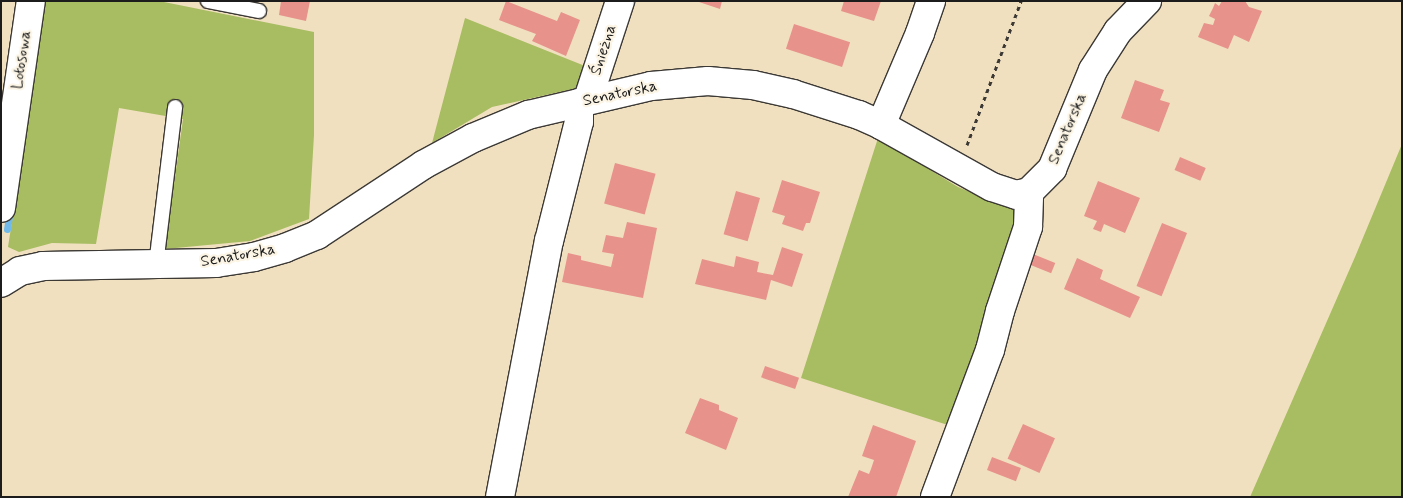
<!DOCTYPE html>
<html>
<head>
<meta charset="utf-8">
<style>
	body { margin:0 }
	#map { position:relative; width:1403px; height:498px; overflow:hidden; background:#f0e0c0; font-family:Mynerve,sans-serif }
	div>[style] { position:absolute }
	.green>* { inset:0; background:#a8bd61 }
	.stream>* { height:7px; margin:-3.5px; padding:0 3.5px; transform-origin:3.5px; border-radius:3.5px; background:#72baea }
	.building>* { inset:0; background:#e7928b; transform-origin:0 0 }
	.path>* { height:3px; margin-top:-1.5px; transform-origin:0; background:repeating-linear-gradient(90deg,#3c3935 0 4px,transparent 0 8px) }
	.roads { filter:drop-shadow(1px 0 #3c3935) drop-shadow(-1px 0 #3c3935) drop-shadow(0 1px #3c3935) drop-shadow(0 -1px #3c3935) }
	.lane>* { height:14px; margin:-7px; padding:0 7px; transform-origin:7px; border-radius:7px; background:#fff }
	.street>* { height:28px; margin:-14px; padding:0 14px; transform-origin:14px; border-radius:14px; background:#fff }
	span { translate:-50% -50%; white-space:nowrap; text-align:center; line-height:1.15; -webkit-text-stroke:4.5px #fcf5e5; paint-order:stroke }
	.street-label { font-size:16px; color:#1c1c1c }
	.frame { position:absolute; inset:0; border:2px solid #1c1c1c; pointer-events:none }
</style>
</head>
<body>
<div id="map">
	<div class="green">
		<div style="clip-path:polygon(46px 1px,159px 1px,314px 32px,314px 135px,309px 219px,250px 241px,165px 249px,183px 119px,119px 108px,96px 244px,52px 243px,19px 252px,8px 247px)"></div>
		<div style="clip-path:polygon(465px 18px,590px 68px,586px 86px,492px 107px,432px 143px)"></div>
		<div style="clip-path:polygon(878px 138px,958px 187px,1019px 212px,954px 427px,801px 378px)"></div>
		<div style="clip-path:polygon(1402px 144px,1402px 497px,1250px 497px,1355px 257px)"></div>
	</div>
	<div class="stream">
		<div style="left:7px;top:229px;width:20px;rotate:-81deg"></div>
	</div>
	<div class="building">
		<div style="clip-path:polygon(281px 1px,310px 1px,306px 21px,279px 15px)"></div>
		<div style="clip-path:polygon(506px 1px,557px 21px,561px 12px,580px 20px,566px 56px,532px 41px,536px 34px,499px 20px)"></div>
		<div style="clip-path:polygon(696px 1px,722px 1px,720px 9px)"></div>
		<div style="clip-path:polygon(844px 1px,881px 1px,874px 21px,841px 11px)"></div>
		<div style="clip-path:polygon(1222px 1px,1245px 1px,1249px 7px,1262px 11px,1249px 42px,1234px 35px,1228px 49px,1198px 37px,1204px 23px,1213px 25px,1215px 19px,1209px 16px,1213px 8px,1215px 3px,1219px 6px)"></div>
		<div style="left:794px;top:24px;width:59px;height:26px;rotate:18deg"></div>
		<div style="clip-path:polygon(1135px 80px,1164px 90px,1160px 100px,1170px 103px,1159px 132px,1121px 118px)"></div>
		<div style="left:1180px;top:157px;width:28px;height:14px;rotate:23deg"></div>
		<div style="left:615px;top:163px;width:42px;height:42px;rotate:15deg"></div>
		<div style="clip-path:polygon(782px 180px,820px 192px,810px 223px,806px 223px,803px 231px,782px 224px,785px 216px,772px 212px)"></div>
		<div style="clip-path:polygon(1098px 181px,1140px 198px,1125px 233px,1104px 224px,1101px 232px,1093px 229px,1097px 221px,1084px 216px)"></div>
		<div style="left:736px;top:191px;width:25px;height:45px;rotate:16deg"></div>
		<div style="clip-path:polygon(627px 222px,657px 228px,643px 298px,562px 282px,568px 253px,581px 256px,581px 260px,611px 267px,614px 254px,602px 252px,606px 235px,623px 238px)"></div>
		<div style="left:1162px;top:223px;width:27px;height:68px;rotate:22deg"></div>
		<div style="clip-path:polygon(782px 247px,803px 254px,792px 287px,771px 280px,766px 300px,695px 284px,702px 259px,734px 267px,736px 256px,759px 262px,757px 272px,773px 275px)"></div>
		<div style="left:1033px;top:254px;width:24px;height:11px;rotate:22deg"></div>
		<div style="clip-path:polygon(1077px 258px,1103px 270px,1100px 279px,1140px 297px,1130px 318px,1064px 289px)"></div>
		<div style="left:765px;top:366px;width:36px;height:12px;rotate:19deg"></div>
		<div style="clip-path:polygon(700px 398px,719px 405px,719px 410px,738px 418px,726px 450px,685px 433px)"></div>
		<div style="left:1023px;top:424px;width:35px;height:38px;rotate:24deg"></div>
		<div style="clip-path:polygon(873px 425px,916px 441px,896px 497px,848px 497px,859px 470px,869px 474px,871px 469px,874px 460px,862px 456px)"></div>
		<div style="left:992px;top:457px;width:31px;height:14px;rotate:21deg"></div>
	</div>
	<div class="path">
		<div style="left:967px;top:145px;width:154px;rotate:-69.4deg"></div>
	</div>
	<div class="roads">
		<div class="lane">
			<div style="left:208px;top:1px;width:52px;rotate:11.1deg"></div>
			<div style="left:156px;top:265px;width:159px;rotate:-83.1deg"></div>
		</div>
		<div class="street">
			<div style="left:588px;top:99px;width:103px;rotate:-71.9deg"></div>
			<div style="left:881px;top:125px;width:100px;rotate:-67deg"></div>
			<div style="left:920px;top:33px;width:34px;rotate:-71deg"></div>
			<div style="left:1px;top:208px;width:209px;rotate:-81.8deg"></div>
			<div style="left:1px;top:283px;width:22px;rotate:-32deg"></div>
			<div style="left:20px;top:271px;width:24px;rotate:-12deg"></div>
			<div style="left:43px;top:266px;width:173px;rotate:-1deg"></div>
			<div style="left:216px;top:263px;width:38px;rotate:-9deg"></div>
			<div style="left:254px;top:257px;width:32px;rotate:-16deg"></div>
			<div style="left:285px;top:248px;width:35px;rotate:-22deg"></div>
			<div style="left:317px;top:235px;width:127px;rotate:-33.4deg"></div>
			<div style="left:423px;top:165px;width:57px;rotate:-28.4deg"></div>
			<div style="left:473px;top:138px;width:60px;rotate:-22.7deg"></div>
			<div style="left:528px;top:115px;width:126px;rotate:-13.3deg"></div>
			<div style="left:651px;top:86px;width:57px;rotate:-5deg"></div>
			<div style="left:708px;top:81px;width:45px;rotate:5.1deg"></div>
			<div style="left:753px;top:85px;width:41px;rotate:12.7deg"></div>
			<div style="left:793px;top:94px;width:69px;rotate:17.7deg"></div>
			<div style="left:859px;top:115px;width:24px;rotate:24deg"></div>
			<div style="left:881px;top:125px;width:127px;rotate:29.2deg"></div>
			<div style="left:992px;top:187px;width:25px;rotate:18deg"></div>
			<div style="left:1016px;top:195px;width:13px;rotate:-13deg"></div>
			<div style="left:1029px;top:192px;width:33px;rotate:-45deg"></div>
			<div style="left:1052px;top:169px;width:107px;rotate:-67.5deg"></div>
			<div style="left:1093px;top:70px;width:46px;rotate:-57.3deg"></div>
			<div style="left:1118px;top:31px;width:42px;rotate:-46deg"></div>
			<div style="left:500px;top:497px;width:261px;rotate:-79.2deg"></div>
			<div style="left:549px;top:241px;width:123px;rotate:-75.9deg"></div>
			<div style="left:579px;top:122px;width:19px;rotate:-90deg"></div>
			<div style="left:935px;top:497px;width:157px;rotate:-69.5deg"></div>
			<div style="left:990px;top:350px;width:40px;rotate:-75.6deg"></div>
			<div style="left:1000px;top:311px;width:89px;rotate:-71.6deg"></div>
			<div style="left:1028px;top:227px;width:35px;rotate:-88deg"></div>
		</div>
	</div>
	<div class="street-label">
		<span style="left:604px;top:50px;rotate:-72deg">Śnieżna</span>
		<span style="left:22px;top:60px;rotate:-81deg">Lotosowa</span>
		<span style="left:620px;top:94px;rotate:-12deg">Senatorska</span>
		<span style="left:1068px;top:129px;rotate:-67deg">Senatorska</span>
		<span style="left:238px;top:256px;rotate:-10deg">Senatorska</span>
	</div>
	<div class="frame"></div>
</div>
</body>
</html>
